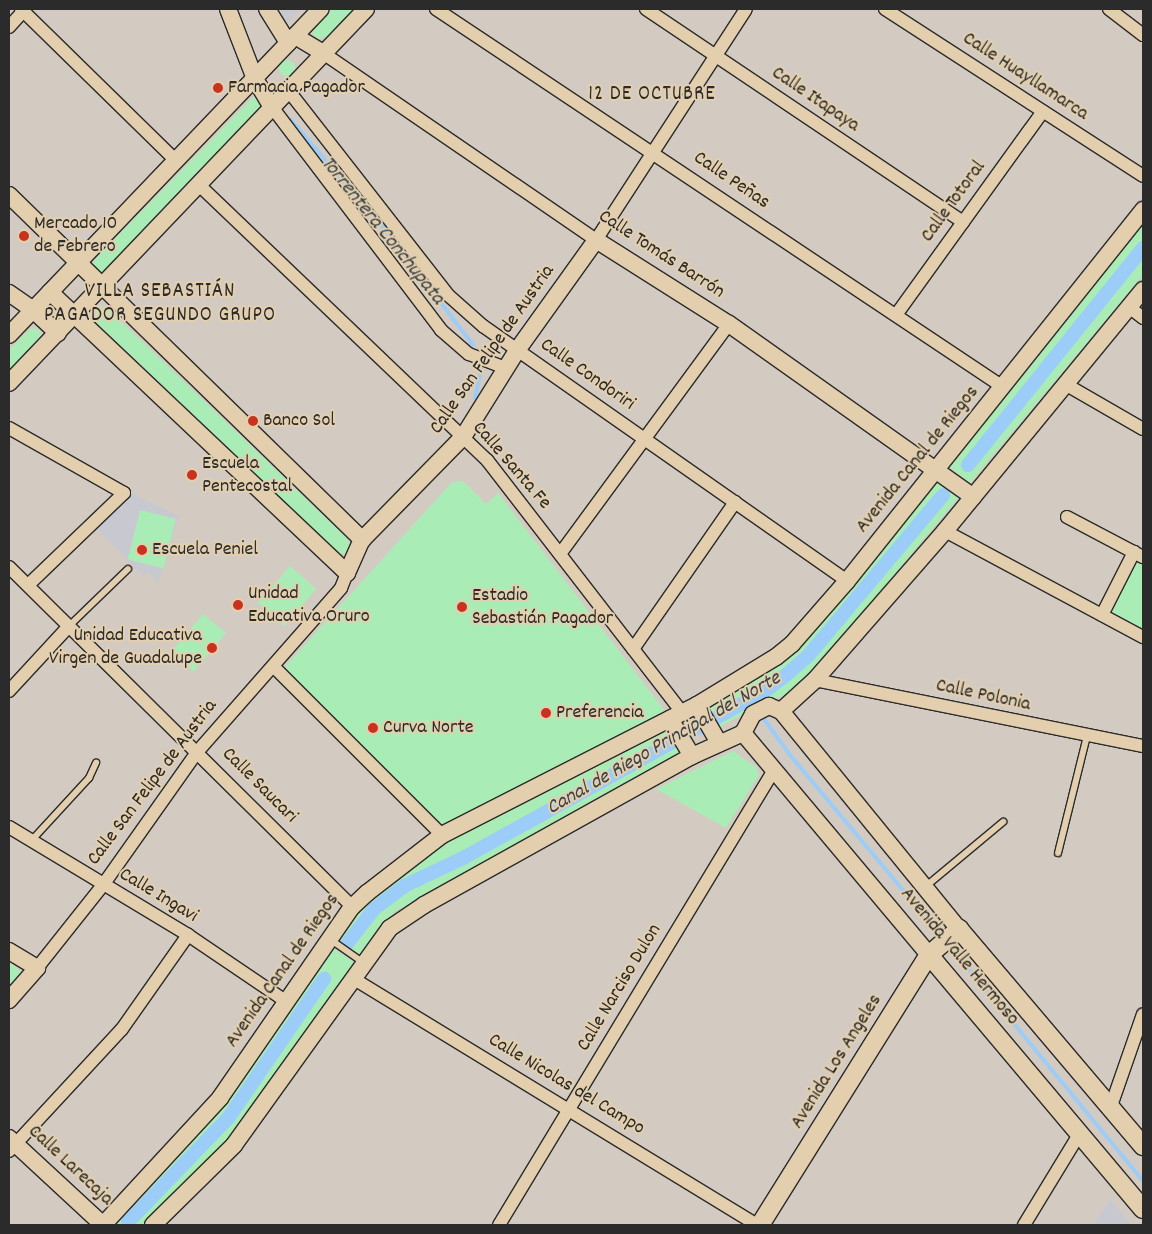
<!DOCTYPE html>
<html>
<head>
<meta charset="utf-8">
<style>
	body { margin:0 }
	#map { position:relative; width:1152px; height:1234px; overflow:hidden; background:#d3cbc2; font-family:Dekko,sans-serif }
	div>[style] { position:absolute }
	.built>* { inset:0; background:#c8c9d0 }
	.green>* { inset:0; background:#aaecb6; transform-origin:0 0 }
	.round { border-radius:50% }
	.stream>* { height:4px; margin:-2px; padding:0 2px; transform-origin:2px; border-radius:2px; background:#9bcdf8 }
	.canal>* { height:14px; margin:-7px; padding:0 7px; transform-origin:7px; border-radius:7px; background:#9bcdf8 }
	.roads { filter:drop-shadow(1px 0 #2b2b2b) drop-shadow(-1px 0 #2b2b2b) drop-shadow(0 1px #2b2b2b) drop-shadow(0 -1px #2b2b2b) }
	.service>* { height:6px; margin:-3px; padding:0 3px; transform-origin:3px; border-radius:3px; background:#e3cfad }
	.minor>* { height:12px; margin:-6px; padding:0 6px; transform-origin:6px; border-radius:6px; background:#e3cfad }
	.tertiary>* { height:16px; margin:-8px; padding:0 8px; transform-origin:8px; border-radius:8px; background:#e3cfad }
	.secondary>* { height:18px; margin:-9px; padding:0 9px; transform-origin:9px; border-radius:9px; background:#e3cfad }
	.dots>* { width:14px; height:14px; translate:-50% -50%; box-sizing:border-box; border:2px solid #e3cfad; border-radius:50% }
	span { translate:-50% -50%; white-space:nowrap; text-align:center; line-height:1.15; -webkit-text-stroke:4px #e3cfad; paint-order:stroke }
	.street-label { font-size:20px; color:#2b2b2b }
	.poi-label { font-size:20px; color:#2b2b2b }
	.left { translate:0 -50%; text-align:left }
	.right { translate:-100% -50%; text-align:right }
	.neighbourhood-label { font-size:21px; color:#2b2b2b; letter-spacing:1px }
	.water-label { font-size:21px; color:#3c434a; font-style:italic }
	.frame { position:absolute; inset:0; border:10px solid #2b2b2b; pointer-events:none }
</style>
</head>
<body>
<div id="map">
	<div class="built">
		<div style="clip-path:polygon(278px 9px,301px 9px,287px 23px)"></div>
		<div style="clip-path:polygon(132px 493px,179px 516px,158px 583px,148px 572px,143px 576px,96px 528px)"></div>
		<div style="clip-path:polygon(1110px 1199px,1131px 1225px,1093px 1225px)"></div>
	</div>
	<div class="green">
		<div style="clip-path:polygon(332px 9px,354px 9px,327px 37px,317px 39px,311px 31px)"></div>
		<div class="round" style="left:279px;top:60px;width:16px;height:16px"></div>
		<div style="clip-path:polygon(253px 97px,259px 99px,261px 108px,104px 274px,92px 266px,94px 260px)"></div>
		<div style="clip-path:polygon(1143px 222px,1143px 275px,970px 483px,949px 467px)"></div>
		<div style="clip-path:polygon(98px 306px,107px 308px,348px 539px,350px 546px,348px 552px,342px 554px,335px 552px,95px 321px,92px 315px)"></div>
		<div style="clip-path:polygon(31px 328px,40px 330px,42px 339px,9px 374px,9px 350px)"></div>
		<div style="clip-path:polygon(463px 481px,486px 504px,498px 493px,665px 711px,443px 826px,283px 669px,452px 482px)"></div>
		<div style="clip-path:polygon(939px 481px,960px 496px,818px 665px,786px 695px,766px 701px,718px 728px,706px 706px,790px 657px)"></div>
		<div style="left:140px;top:510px;width:37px;height:51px;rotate:14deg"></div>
		<div style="clip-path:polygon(1135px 560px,1143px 564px,1143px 629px,1109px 611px)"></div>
		<div style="left:290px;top:566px;width:35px;height:49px;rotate:41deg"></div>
		<div style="left:203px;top:614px;width:30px;height:50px;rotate:40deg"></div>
		<div style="clip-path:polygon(668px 728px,682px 752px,394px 912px,359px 955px,336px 939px,357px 911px,380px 890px,452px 840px)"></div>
		<div style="clip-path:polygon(733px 751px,756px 767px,759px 775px,726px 828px,656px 789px)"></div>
		<div style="clip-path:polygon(333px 948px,357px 964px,227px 1143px,144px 1225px,119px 1225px,116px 1222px)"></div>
		<div style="clip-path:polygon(9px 961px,23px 974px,9px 992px)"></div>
	</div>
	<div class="stream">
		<div style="left:290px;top:119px;width:136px;rotate:49.2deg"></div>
		<div style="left:379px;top:222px;width:155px;rotate:52.6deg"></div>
		<div style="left:475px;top:398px;width:29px;rotate:-78deg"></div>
		<div style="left:764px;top:719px;width:44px;rotate:54.2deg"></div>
		<div style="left:790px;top:755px;width:215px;rotate:50.1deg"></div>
		<div style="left:959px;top:957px;width:290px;rotate:50.6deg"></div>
	</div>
	<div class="canal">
		<div style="left:968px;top:465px;width:279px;rotate:-51.1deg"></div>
		<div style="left:346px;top:945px;width:46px;rotate:-52.1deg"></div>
		<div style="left:374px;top:909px;width:38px;rotate:-37deg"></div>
		<div style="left:404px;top:886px;width:68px;rotate:-25.4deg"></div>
		<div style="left:465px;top:857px;width:346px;rotate:-29deg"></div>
		<div style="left:768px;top:689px;width:23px;rotate:-38deg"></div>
		<div style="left:786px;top:675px;width:29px;rotate:-41deg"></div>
		<div style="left:808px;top:656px;width:210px;rotate:-50deg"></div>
		<div style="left:128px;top:1222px;width:146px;rotate:-46.1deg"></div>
		<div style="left:229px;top:1117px;width:168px;rotate:-55.5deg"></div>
	</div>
	<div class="roads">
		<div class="service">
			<div style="left:69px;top:626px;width:82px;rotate:-44deg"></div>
			<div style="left:31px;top:841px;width:86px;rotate:-47.4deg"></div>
			<div style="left:89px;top:778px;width:17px;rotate:-65deg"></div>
			<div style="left:1058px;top:853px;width:121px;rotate:-76.1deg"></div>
			<div style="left:925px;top:887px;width:102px;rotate:-39.8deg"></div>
			<div style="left:331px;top:940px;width:40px;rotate:34.9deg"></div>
		</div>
		<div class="minor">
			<div style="left:21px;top:9px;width:217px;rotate:44.4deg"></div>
			<div style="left:436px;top:9px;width:681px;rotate:33.69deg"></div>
			<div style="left:646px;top:9px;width:382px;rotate:33.9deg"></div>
			<div style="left:885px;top:9px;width:307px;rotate:32.9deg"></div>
			<div style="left:1109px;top:9px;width:43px;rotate:37.4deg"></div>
			<div style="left:9px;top:27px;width:24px;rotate:-48deg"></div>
			<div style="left:323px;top:53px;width:331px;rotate:34.4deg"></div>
			<div style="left:596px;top:240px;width:275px;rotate:-57deg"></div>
			<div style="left:288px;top:90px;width:260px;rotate:52deg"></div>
			<div style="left:448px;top:295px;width:47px;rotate:41.5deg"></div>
			<div style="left:483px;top:326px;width:444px;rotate:35deg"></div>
			<div style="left:272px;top:107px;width:280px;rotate:52.8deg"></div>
			<div style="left:441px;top:330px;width:37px;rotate:41deg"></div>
			<div style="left:469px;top:354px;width:40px;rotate:21deg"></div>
			<div style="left:198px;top:184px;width:400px;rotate:43.7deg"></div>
			<div style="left:487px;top:460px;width:319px;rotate:52.3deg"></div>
			<div style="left:1129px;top:307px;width:18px;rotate:38deg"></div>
			<div style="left:896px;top:315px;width:251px;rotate:-54.2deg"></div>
			<div style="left:1065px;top:384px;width:90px;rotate:30deg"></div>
			<div style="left:9px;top:428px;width:132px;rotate:29.5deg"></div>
			<div style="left:124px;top:493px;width:133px;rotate:136.2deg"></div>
			<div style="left:1067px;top:517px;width:86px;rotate:27.8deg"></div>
			<div style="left:945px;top:531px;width:225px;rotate:28.2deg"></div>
			<div style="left:560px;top:554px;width:285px;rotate:-53.7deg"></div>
			<div style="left:9px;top:567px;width:483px;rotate:44.7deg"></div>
			<div style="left:1102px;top:615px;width:71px;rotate:-63.1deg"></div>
			<div style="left:633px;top:649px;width:179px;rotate:-55.2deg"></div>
			<div style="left:273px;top:666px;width:239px;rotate:45deg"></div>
			<div style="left:815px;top:680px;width:335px;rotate:11.4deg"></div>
			<div style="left:9px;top:691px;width:88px;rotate:-47.3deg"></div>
			<div style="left:9px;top:827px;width:209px;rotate:31.1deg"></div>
			<div style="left:188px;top:935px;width:120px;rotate:34.1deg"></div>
			<div style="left:37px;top:968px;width:106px;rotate:-51.5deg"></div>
			<div style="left:103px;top:885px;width:164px;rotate:-54.7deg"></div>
			<div style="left:198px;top:751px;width:217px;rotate:-48.7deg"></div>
			<div style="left:341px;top:588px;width:16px;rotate:-68deg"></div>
			<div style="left:354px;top:979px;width:472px;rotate:31.4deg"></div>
			<div style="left:1111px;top:1106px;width:97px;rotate:-70.8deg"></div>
			<div style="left:9px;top:1151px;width:166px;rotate:-47.2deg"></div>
			<div style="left:122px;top:1029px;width:115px;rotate:-54.9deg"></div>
			<div style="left:499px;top:1225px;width:532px;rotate:-58.85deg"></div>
			<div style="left:1024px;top:1225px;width:108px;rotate:-58.7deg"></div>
		</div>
		<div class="tertiary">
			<div style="left:228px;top:9px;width:75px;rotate:68.9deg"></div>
			<div style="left:255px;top:79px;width:33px;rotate:59deg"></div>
			<div style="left:267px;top:9px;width:40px;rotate:58deg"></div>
			<div style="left:295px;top:36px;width:33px;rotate:31deg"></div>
			<div style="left:9px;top:195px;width:494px;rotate:44.3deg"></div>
			<div style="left:50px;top:292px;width:409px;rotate:43.4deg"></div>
			<div style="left:347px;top:573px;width:36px;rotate:-66deg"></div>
			<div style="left:362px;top:540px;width:144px;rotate:-45.6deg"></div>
			<div style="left:463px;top:437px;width:104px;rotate:-58deg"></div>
			<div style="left:518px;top:349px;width:134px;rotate:-54.4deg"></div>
			<div style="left:596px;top:240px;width:157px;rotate:32.3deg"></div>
			<div style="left:729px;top:324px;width:299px;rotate:35.3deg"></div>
			<div style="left:9px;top:293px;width:29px;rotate:35deg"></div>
			<div style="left:33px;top:310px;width:34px;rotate:43deg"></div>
			<div style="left:9px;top:335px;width:451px;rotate:-46.3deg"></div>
			<div style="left:9px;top:383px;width:517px;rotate:-46.33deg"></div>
			<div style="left:697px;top:705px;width:44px;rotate:59.9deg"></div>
			<div style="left:781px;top:711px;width:46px;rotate:-42.4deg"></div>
			<div style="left:815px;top:680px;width:198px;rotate:-48.9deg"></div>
			<div style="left:945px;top:531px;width:312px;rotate:-50.6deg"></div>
			<div style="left:670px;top:719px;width:43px;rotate:59.3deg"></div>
			<div style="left:743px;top:733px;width:290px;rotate:50deg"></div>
			<div style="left:9px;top:951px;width:33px;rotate:31deg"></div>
			<div style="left:37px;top:968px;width:43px;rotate:131.2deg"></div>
			<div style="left:9px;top:1138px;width:128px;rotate:42.8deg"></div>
			<div style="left:103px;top:1225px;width:173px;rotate:-47.3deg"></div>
			<div style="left:220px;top:1098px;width:232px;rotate:-55.4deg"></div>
			<div style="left:352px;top:907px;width:21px;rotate:-43deg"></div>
			<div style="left:367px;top:893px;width:95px;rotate:-37.7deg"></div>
			<div style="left:442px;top:835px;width:286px;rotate:-27deg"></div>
			<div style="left:697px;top:705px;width:92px;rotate:-31.3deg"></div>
			<div style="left:776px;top:657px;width:21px;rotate:-39deg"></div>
			<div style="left:792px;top:644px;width:84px;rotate:-48.9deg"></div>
			<div style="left:847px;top:581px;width:475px;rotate:-51.4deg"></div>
			<div style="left:153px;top:1225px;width:114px;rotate:-44.6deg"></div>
			<div style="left:234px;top:1145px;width:267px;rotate:-54.3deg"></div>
			<div style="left:390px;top:928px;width:41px;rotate:-34.1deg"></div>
			<div style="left:424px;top:905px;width:307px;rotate:-29.1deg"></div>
			<div style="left:692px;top:756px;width:56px;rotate:-24.3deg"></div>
			<div style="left:743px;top:733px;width:21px;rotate:-62deg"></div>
			<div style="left:753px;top:714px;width:18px;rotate:-27deg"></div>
			<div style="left:769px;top:706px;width:13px;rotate:23deg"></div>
			<div style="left:781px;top:711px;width:281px;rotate:50.8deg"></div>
		</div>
		<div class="secondary">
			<div style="left:929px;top:955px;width:332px;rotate:49.9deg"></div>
			<div style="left:760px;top:1225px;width:319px;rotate:-58deg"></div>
			<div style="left:929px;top:955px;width:40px;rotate:-41deg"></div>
			<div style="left:959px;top:929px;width:285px;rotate:49.7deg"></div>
		</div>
	</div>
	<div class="dots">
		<div style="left:218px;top:88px;background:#c8321e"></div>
		<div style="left:24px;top:236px;background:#c8321e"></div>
		<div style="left:253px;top:421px;background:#c8321e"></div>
		<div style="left:192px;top:475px;background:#c8321e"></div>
		<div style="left:142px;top:550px;background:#c8321e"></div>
		<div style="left:238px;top:605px;background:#c8321e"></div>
		<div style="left:462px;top:607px;background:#c8321e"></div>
		<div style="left:212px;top:648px;background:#c8321e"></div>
		<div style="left:546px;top:713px;background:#c8321e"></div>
		<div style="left:373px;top:728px;background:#c8321e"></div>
	</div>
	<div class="street-label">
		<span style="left:1025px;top:77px;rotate:33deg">Calle Huayllamarca</span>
		<span style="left:815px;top:100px;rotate:34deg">Calle Itapaya</span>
		<span style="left:731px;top:181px;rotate:34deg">Calle Peñas</span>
		<span style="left:954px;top:202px;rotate:-54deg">Calle Totoral</span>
		<span style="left:661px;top:255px;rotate:33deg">Calle Tomás Barrón</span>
		<span style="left:493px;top:350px;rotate:-55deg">Calle San Felipe de Austria</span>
		<span style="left:587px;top:375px;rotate:35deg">Calle Condoriri</span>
		<span style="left:918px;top:460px;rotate:-51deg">Avenida Canal de Riegos</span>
		<span style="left:511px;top:466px;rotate:49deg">Calle Santa Fe</span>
		<span style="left:983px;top:696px;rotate:12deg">Calle Polonia</span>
		<span style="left:153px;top:783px;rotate:-53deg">Calle San Felipe de Austria</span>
		<span style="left:259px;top:786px;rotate:45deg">Calle Saucari</span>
		<span style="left:158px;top:896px;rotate:31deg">Calle Ingavi</span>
		<span style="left:959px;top:957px;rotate:50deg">Avenida Valle Hermoso</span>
		<span style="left:283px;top:971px;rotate:-55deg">Avenida Canal de Riegos</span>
		<span style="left:620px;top:988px;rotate:-59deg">Calle Narciso Dulon</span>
		<span style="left:837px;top:1062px;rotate:-58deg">Avenida Los Angeles</span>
		<span style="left:566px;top:1085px;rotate:31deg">Calle Nicolas del Campo</span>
		<span style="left:70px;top:1166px;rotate:43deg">Calle Larecaja</span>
	</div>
	<div class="poi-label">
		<span class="left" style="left:228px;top:88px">Farmacia Pagador</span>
		<span class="left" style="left:34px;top:236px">Mercado 10<br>de Febrero</span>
		<span class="left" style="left:263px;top:421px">Banco Sol</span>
		<span class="left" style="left:202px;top:476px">Escuela<br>Pentecostal</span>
		<span class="left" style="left:152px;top:550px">Escuela Peniel</span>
		<span class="left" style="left:248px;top:606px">Unidad<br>Educativa Oruro</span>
		<span class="left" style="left:472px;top:608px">Estadio<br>Sebastián Pagador</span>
		<span class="right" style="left:202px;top:648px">Unidad Educativa<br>Virgen de Guadalupe</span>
		<span class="left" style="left:556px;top:713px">Preferencia</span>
		<span class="left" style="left:383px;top:728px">Curva Norte</span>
	</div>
	<div class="neighbourhood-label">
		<span style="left:652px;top:95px">12 DE OCTUBRE</span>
		<span style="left:160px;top:304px">VILLA SEBASTIÁN<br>PAGADOR SEGUNDO GRUPO</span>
	</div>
	<div class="water-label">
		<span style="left:382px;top:231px;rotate:51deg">Torrentera Conchupata</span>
		<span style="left:664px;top:744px;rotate:-30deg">Canal de Riego Principal del Norte</span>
	</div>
	<div class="frame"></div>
</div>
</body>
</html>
